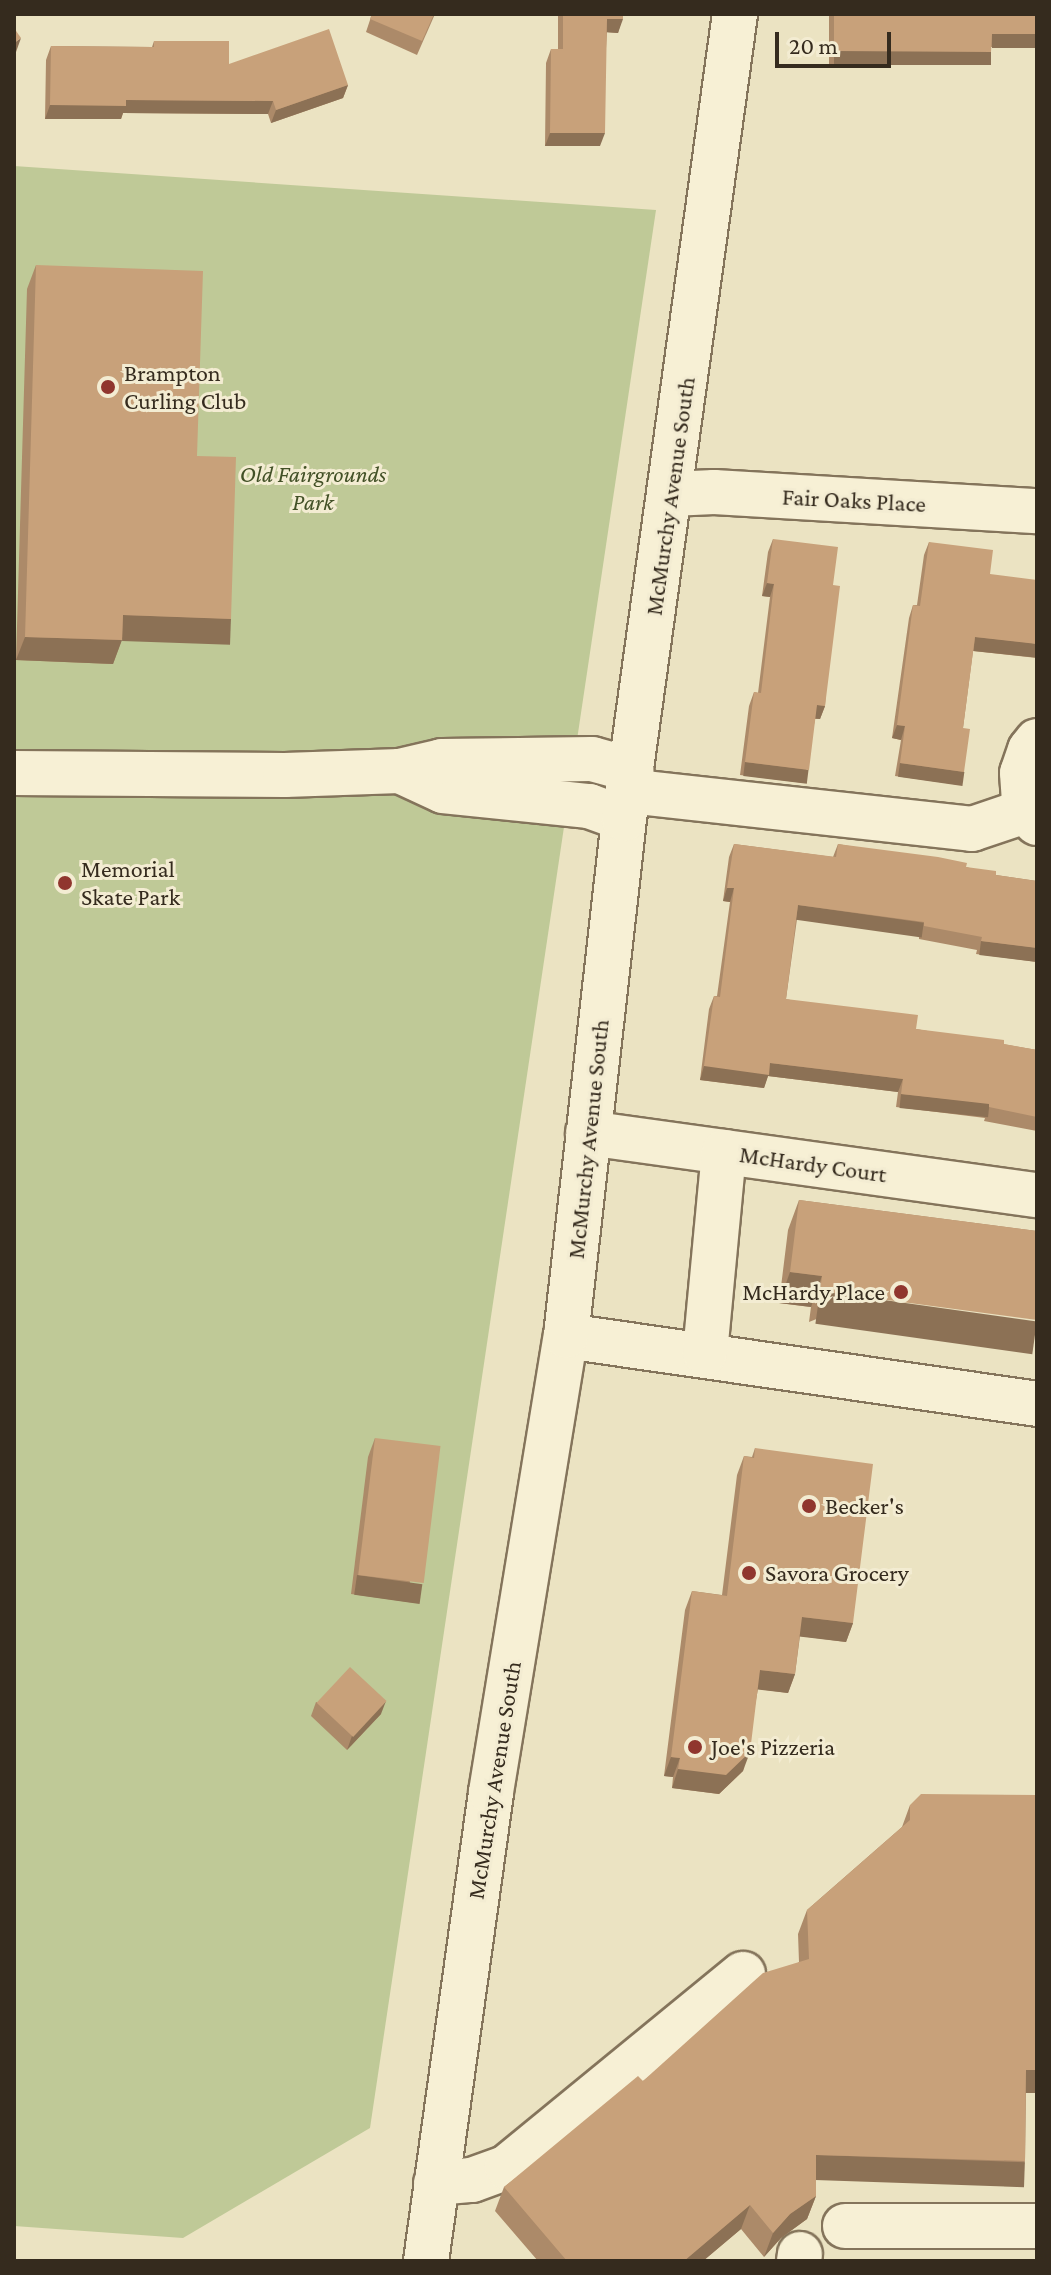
<!DOCTYPE html>
<html>
<head>
<meta charset="utf-8">
<style>
	body { margin:0 }
	#map { position:relative; width:1051px; height:2275px; overflow:hidden; background:#ebe3c2; font-family:"Crimson Pro",serif }
	div>[style] { position:absolute }
	.green>* { inset:0; background:#bfc997 }
	.roads { filter:drop-shadow(2px 0 #84745b) drop-shadow(-2px 0 #84745b) drop-shadow(0 2px #84745b) drop-shadow(0 -2px #84745b) }
	.minor>* { height:44px; margin:-22px; padding:0 22px; transform-origin:22px; border-radius:22px; background:#f7f0d5 }
	.wall>* { inset:0; background:#ac8a69 }
	.shaded-wall>* { inset:0; background:#8c7155; transform-origin:0 0 }
	.building>* { inset:0; background:#c8a17a; transform-origin:0 0 }
	.dots>* { width:22px; height:22px; translate:-50% -50%; box-sizing:border-box; border:4px solid #f3ecd2; border-radius:50% }
	span { translate:-50% -50%; white-space:nowrap; text-align:center; line-height:1.15; -webkit-text-stroke:6px #f3ecd2; paint-order:stroke }
	.poi-label { font-size:24px; color:#352b1e }
	.left { translate:0 -50%; text-align:left }
	.right { translate:-100% -50%; text-align:right }
	.park-label { font-size:24px; color:#425026; font-style:italic }
	.street-label { font-size:24px; color:#352b1e }
	.frame { position:absolute; inset:0; border:16px solid #352b1e; pointer-events:none }
	.scale { position:absolute; left:775px; top:32px; width:116px; height:36px; box-sizing:border-box; border:4px solid #352b1e; border-top:0; padding-left:10px; font-size:24px; line-height:28px; white-space:nowrap; color:#352b1e; -webkit-text-stroke:6px #f3ecd2; paint-order:stroke }
</style>
</head>
<body>
<div id="map">
	<div class="green">
		<div style="clip-path:polygon(14px 166px,656px 210px,370px 2128px,183px 2238px,14px 2226px)"></div>
	</div>
	<div class="roads">
		<div class="minor">
			<div style="left:671px;top:494px;width:43px;rotate:-2.7deg"></div>
			<div style="left:714px;top:492px;width:324px;rotate:3.4deg"></div>
			<div style="left:1037px;top:741px;width:11px;rotate:128deg"></div>
			<div style="left:1030px;top:750px;width:24px;rotate:109deg"></div>
			<div style="left:1022px;top:773px;width:26px;rotate:86deg"></div>
			<div style="left:1024px;top:799px;width:27px;rotate:62deg"></div>
			<div style="left:400px;top:771px;width:47px;rotate:24.9deg"></div>
			<div style="left:443px;top:791px;width:147px;rotate:5.9deg"></div>
			<div style="left:589px;top:806px;width:37px;rotate:20deg"></div>
			<div style="left:14px;top:773px;width:271px;rotate:0.4deg"></div>
			<div style="left:285px;top:775px;width:115px;rotate:-2deg"></div>
			<div style="left:400px;top:771px;width:43px;rotate:-13.4deg"></div>
			<div style="left:442px;top:761px;width:150px;rotate:-0.8deg"></div>
			<div style="left:592px;top:759px;width:41px;rotate:15.4deg"></div>
			<div style="left:628px;top:791px;width:346px;rotate:6.3deg"></div>
			<div style="left:972px;top:829px;width:59px;rotate:-18.7deg"></div>
			<div style="left:588px;top:1133px;width:453px;rotate:7.9deg"></div>
			<div style="left:566px;top:1336px;width:476px;rotate:8.2deg"></div>
			<div style="left:705px;top:1353px;width:202px;rotate:-84.6deg"></div>
			<div style="left:436px;top:2183px;width:36px;rotate:-5deg"></div>
			<div style="left:472px;top:2180px;width:37px;rotate:-20deg"></div>
			<div style="left:507px;top:2167px;width:305px;rotate:-39.3deg"></div>
			<div style="left:845px;top:2226px;width:192px"></div>
			<div style="left:426px;top:2261px;width:473px;rotate:-82.1deg"></div>
			<div style="left:491px;top:1792px;width:462px;rotate:-80.7deg"></div>
			<div style="left:566px;top:1336px;width:520px;rotate:-83.6deg"></div>
			<div style="left:624px;top:819px;width:813px;rotate:-82.15deg"></div>
			<div style="left:799px;top:2261px;width:7px;rotate:-82deg"></div>
		</div>
	</div>
	<div class="wall">
		<div style="clip-path:polygon(372px 14px,435px 14px,417px 55px,366px 32px)"></div>
		<div style="clip-path:polygon(558px 14px,623px 14px,618px 33px,607px 32px,600px 146px,545px 146px,546px 63px,551px 49px,558px 49px)"></div>
		<div style="clip-path:polygon(829px 14px,1037px 14px,1037px 47px,991px 47px,991px 52px,987px 65px,829px 64px)"></div>
		<div style="clip-path:polygon(154px 41px,229px 64px,348px 85px,343px 98px,271px 123px,268px 114px,123px 113px,121px 119px,45px 119px,46px 60px,51px 46px,152px 47px)"></div>
		<div style="clip-path:polygon(36px 265px,231px 619px,223px 643px,122px 639px,113px 664px,16px 660px,27px 289px)"></div>
		<div style="clip-path:polygon(773px 539px,833px 585px,825px 706px,820px 719px,815px 719px,804px 783px,740px 775px,749px 706px,754px 692px,758px 693px,770px 597px,762px 596px,768px 552px)"></div>
		<div style="clip-path:polygon(929px 542px,990px 574px,1037px 658px,973px 651px,963px 728px,964px 772px,960px 785px,895px 776px,901px 740px,892px 738px,909px 618px,913px 605px,917px 605px,924px 555px)"></div>
		<div style="clip-path:polygon(734px 844px,833px 857px,838px 844px,966px 867px,996px 875px,1037px 881px,1037px 962px,976px 954px,977px 950px,919px 939px,919px 935px,797px 919px,786px 999px,916px 1029px,1037px 1050px,1037px 1131px,984px 1121px,985px 1118px,896px 1107px,898px 1092px,768px 1076px,764px 1088px,700px 1080px,709px 1009px,714px 996px,717px 996px,730px 902px,723px 901px,729px 857px)"></div>
		<div style="clip-path:polygon(799px 1200px,1037px 1231px,809px 1322px,811px 1307px,779px 1303px,788px 1230px)"></div>
		<div style="clip-path:polygon(375px 1438px,415px 1603px,351px 1594px,368px 1457px)"></div>
		<div style="clip-path:polygon(755px 1448px,853px 1623px,846px 1642px,800px 1636px,795px 1674px,788px 1693px,758px 1689px,743px 1771px,719px 1794px,672px 1788px,673px 1777px,664px 1776px,685px 1610px,692px 1591px,722px 1595px,737px 1475px,744px 1456px,752px 1457px)"></div>
		<div style="clip-path:polygon(316px 1702px,381px 1714px,347px 1750px,311px 1716px)"></div>
		<div style="clip-path:polygon(1037px 1795px,1037px 2093px,1026px 2093px,1025px 2161px,1017px 2184px,816px 2179px,816px 2196px,807px 2219px,781px 2238px,764px 2257px,741px 2229px,703px 2261px,538px 2261px,495px 2211px,504px 2187px,799px 1962px,798px 1934px,807px 1910px,902px 1827px,910px 1805px)"></div>
	</div>
	<div class="shaded-wall">
		<div style="clip-path:polygon(607px 19px,623px 19px,618px 33px,602px 32px)"></div>
		<div style="left:992px;top:34px;width:45px;height:14px"></div>
		<div style="clip-path:polygon(21px 38px,16px 52px,14px 53px,14px 43px)"></div>
		<div style="left:834px;top:51px;width:157px;height:14px"></div>
		<div style="clip-path:polygon(348px 85px,343px 98px,271px 123px,276px 110px)"></div>
		<div style="clip-path:polygon(126px 100px,273px 101px,268px 114px,123px 113px,121px 119px,45px 119px,50px 105px)"></div>
		<div style="clip-path:polygon(550px 133px,605px 133px,600px 146px,545px 146px)"></div>
		<div style="clip-path:polygon(767px 583px,774px 584px,770px 597px,762px 596px)"></div>
		<div style="left:123px;top:615px;width:108px;height:26px;rotate:2deg"></div>
		<div style="clip-path:polygon(25px 637px,122px 640px,113px 664px,16px 660px)"></div>
		<div style="left:975px;top:637px;width:62px;height:14px;rotate:6deg"></div>
		<div style="clip-path:polygon(817px 705px,825px 706px,820px 719px,812px 718px)"></div>
		<div style="clip-path:polygon(897px 725px,905px 726px,901px 740px,892px 738px)"></div>
		<div style="left:745px;top:762px;width:64px;height:14px;rotate:7deg"></div>
		<div style="left:900px;top:763px;width:65px;height:14px;rotate:8deg"></div>
		<div style="clip-path:polygon(727px 888px,734px 888px,730px 902px,723px 901px)"></div>
		<div style="left:798px;top:905px;width:127px;height:15px;rotate:8deg"></div>
		<div style="left:981px;top:941px;width:56px;height:14px;rotate:7deg"></div>
		<div style="clip-path:polygon(770px 1063px,903px 1079px,898px 1092px,768px 1076px,764px 1088px,700px 1080px,704px 1066px)"></div>
		<div style="left:901px;top:1094px;width:89px;height:14px;rotate:6deg"></div>
		<div style="clip-path:polygon(790px 1272px,822px 1276px,811px 1307px,779px 1303px)"></div>
		<div style="left:820px;top:1291px;width:219px;height:33px;rotate:8deg"></div>
		<div style="left:357px;top:1575px;width:66px;height:20px;rotate:8deg"></div>
		<div style="clip-path:polygon(802px 1617px,853px 1623px,846px 1642px,795px 1636px)"></div>
		<div style="clip-path:polygon(760px 1670px,795px 1674px,788px 1693px,754px 1689px)"></div>
		<div style="clip-path:polygon(386px 1701px,381px 1714px,347px 1750px,352px 1736px)"></div>
		<div style="clip-path:polygon(750px 1752px,743px 1771px,719px 1794px,672px 1788px,678px 1769px)"></div>
		<div style="clip-path:polygon(671px 1757px,680px 1758px,673px 1777px,664px 1776px)"></div>
		<div style="clip-path:polygon(1026px 2070px,1037px 2070px,1037px 2093px,1018px 2093px)"></div>
		<div style="left:816px;top:2155px;width:209px;height:25px;rotate:2deg"></div>
		<div style="clip-path:polygon(816px 2196px,807px 2219px,781px 2238px,764px 2257px,773px 2233px,790px 2214px)"></div>
		<div style="clip-path:polygon(750px 2205px,741px 2229px,703px 2261px,684px 2261px)"></div>
	</div>
	<div class="building">
		<div style="clip-path:polygon(372px 14px,434px 14px,422px 41px,370px 19px)"></div>
		<div style="clip-path:polygon(563px 14px,623px 14px,623px 19px,607px 19px,605px 133px,550px 133px,551px 49px,563px 49px)"></div>
		<div style="clip-path:polygon(834px 14px,1037px 14px,1037px 34px,992px 34px,991px 52px,834px 51px)"></div>
		<div style="clip-path:polygon(14px 28px,21px 38px,14px 43px)"></div>
		<div style="clip-path:polygon(329px 29px,348px 85px,276px 110px,273px 101px,126px 100px,126px 106px,50px 105px,51px 46px,154px 47px,154px 41px,229px 41px,229px 64px)"></div>
		<div style="clip-path:polygon(36px 265px,203px 271px,197px 456px,236px 457px,231px 619px,123px 615px,122px 640px,25px 637px)"></div>
		<div style="clip-path:polygon(773px 539px,838px 547px,833px 585px,840px 586px,825px 706px,817px 705px,809px 770px,745px 762px,754px 692px,761px 693px,774px 584px,767px 583px)"></div>
		<div style="clip-path:polygon(929px 542px,993px 550px,990px 574px,1037px 580px,1037px 644px,975px 637px,963px 728px,970px 729px,964px 772px,900px 763px,905px 726px,897px 725px,913px 605px,920px 606px)"></div>
		<div style="clip-path:polygon(734px 844px,836px 857px,838px 844px,938px 857px,967px 863px,966px 867px,996px 871px,996px 875px,1037px 881px,1037px 948px,981px 941px,982px 937px,924px 926px,924px 922px,798px 905px,786px 999px,918px 1015px,916px 1029px,1004px 1040px,1004px 1044px,1037px 1050px,1037px 1117px,989px 1107px,989px 1104px,901px 1094px,903px 1079px,770px 1063px,769px 1075px,704px 1066px,714px 996px,720px 997px,734px 888px,727px 888px)"></div>
		<div style="clip-path:polygon(799px 1200px,1037px 1231px,1037px 1320px,820px 1291px,822px 1276px,790px 1272px)"></div>
		<div style="left:375px;top:1438px;width:66px;height:138px;rotate:7deg"></div>
		<div style="clip-path:polygon(755px 1448px,873px 1464px,853px 1623px,802px 1617px,795px 1674px,760px 1670px,750px 1752px,726px 1775px,678px 1769px,680px 1758px,671px 1757px,692px 1591px,727px 1596px,744px 1456px,754px 1458px)"></div>
		<div style="left:350px;top:1667px;width:50px;height:49px;rotate:43deg"></div>
		<div style="clip-path:polygon(921px 1794px,1037px 1795px,1037px 2070px,1026px 2070px,1025px 2161px,816px 2155px,816px 2196px,790px 2214px,773px 2233px,750px 2205px,684px 2261px,567px 2261px,504px 2187px,638px 2076px,643px 2081px,763px 1973px,809px 1959px,807px 1910px,910px 1820px,910px 1805px)"></div>
	</div>
	<div class="dots">
		<div style="left:108px;top:387px;background:#90362e"></div>
		<div style="left:65px;top:883px;background:#90362e"></div>
		<div style="left:901px;top:1292px;background:#90362e"></div>
		<div style="left:809px;top:1506px;background:#90362e"></div>
		<div style="left:749px;top:1573px;background:#90362e"></div>
		<div style="left:695px;top:1747px;background:#90362e"></div>
	</div>
	<div class="poi-label">
		<span class="left" style="left:124px;top:387px">Brampton<br>Curling Club</span>
		<span class="left" style="left:81px;top:883px">Memorial<br>Skate Park</span>
		<span class="right" style="left:885px;top:1292px">McHardy Place</span>
		<span class="left" style="left:825px;top:1506px">Becker's</span>
		<span class="left" style="left:765px;top:1573px">Savora Grocery</span>
		<span class="left" style="left:711px;top:1747px">Joe's Pizzeria</span>
	</div>
	<div class="park-label">
		<span style="left:313px;top:488px">Old Fairgrounds<br>Park</span>
	</div>
	<div class="street-label">
		<span style="left:670px;top:496px;rotate:-82deg">McMurchy Avenue South</span>
		<span style="left:854px;top:500px;rotate:3deg">Fair Oaks Place</span>
		<span style="left:588px;top:1139px;rotate:-84deg">McMurchy Avenue South</span>
		<span style="left:813px;top:1164px;rotate:8deg">McHardy Court</span>
		<span style="left:494px;top:1780px;rotate:-81deg">McMurchy Avenue South</span>
	</div>
	<div class="frame"></div>
	<div class="scale">20 m</div>
</div>
</body>
</html>
